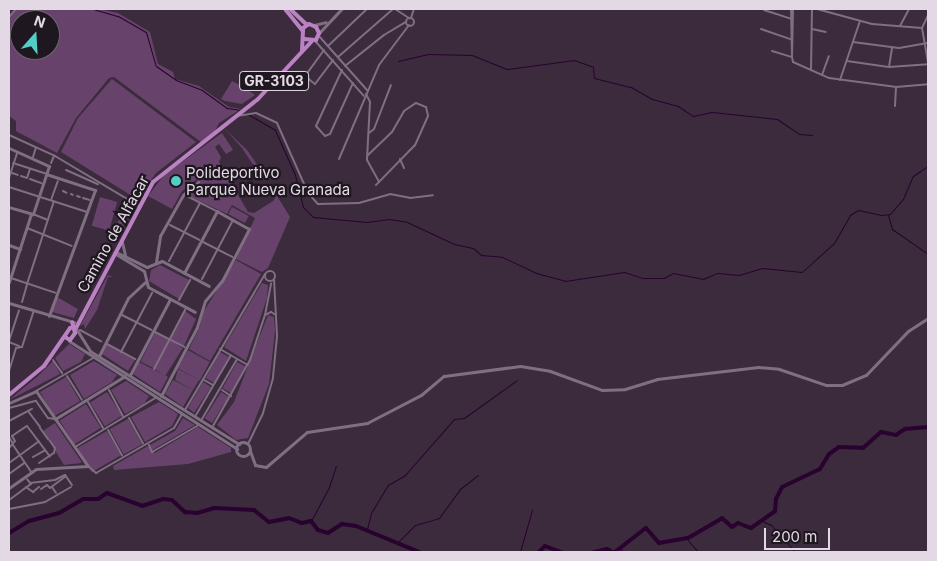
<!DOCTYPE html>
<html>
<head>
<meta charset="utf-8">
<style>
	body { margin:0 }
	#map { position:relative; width:937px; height:561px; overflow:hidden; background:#3b2b3d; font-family:Inter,sans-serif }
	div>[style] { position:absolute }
	.green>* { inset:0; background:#67436c; transform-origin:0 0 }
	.stream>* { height:1px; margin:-0.5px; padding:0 0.5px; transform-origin:0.5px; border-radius:0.5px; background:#29022f }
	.river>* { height:4px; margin:-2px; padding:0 2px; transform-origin:2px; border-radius:2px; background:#29022f }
	.street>* { height:2px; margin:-1px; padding:0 1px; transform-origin:1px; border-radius:1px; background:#806e83 }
	.street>.ring { margin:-1px; padding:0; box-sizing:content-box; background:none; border:2px solid #806e83; border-radius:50% }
	.secondary>* { height:3px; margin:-1.5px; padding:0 1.5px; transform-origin:1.5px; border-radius:1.5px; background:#806e83 }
	.secondary>.ring { margin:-1.5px; padding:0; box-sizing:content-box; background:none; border:3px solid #806e83; border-radius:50% }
	.primary>* { height:4px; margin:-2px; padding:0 2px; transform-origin:2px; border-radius:2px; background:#ba82c2 }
	.dots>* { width:14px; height:14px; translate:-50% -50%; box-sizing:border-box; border:2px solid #1e171f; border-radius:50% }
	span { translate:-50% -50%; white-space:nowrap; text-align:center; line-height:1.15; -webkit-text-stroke:4.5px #1e171f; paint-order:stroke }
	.shield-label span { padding:1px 4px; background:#1e171f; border:1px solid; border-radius:4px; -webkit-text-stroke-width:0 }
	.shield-label { font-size:14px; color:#e3d9e4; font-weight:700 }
	.poi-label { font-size:15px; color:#e3d9e4 }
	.left { translate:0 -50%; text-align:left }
	.street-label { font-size:15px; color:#e3d9e4 }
	.frame { position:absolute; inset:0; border:10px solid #e3d9e4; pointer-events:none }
	.north { position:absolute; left:10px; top:10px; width:50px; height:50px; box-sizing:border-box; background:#1e171f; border:1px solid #6d656e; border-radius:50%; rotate:19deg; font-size:14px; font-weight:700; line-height:20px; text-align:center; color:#e3d9e4 }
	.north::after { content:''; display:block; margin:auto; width:18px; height:22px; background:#54cdc7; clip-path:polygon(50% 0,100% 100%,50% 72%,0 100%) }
	.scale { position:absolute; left:764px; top:528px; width:66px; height:22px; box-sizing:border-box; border:2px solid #e3d9e4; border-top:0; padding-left:6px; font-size:15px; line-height:18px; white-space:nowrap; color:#e3d9e4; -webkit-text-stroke:4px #1e171f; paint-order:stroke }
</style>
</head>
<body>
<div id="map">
	<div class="green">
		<div style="clip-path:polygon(evenodd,16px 9px,99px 9px,118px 13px,150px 32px,158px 64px,173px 72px,175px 79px,199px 86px,229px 107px,241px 109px,219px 123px,215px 131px,201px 142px,114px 77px,109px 78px,76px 118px,57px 153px,16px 131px,16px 121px,9px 116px,9px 18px,16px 9px,20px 20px,50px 20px,50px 50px,20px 50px,20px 20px)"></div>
		<div style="clip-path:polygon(112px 79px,196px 142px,156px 173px,137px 199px,61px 152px,78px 118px)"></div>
		<div style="clip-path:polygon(232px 81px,244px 87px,255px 95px,242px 104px,225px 101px,221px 99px)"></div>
		<div style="clip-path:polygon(225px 129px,247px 150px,267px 179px,264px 181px,242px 148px)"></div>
		<div style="clip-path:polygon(222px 133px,233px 150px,226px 154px,219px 144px,215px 147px,221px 157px,219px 162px,248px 212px,254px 213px,273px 201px,275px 198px,268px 181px,290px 217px,268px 268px,262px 272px,236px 259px,255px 218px,232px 205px,227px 214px,187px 195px,200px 185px,197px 179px,182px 191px,172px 209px,148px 196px,164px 175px)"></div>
		<div style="left:100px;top:197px;width:18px;height:30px;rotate:16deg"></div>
		<div style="left:128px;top:202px;width:7px;height:33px;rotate:27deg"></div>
		<div style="left:232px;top:207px;width:19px;height:8px;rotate:28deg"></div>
		<div style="clip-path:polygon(236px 260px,261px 274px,210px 361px,189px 349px,200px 326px,202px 314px)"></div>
		<div style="clip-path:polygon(160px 265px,189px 280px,179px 299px,149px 281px,151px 270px)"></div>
		<div style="clip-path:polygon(108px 275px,113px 277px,108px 277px,97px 310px,85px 329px,84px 324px,80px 326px)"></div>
		<div style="clip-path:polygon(262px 283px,268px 285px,267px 298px,246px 361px,224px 347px)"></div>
		<div style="clip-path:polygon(57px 297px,78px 309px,74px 318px,52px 312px)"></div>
		<div style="clip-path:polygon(185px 311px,196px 319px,184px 346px,170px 339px)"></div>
		<div style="clip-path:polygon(268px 315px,274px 317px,275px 331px,269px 384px,248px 438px,236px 440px,217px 425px,234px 402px)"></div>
		<div style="left:155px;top:333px;width:16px;height:32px;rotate:27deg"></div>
		<div style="left:170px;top:340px;width:15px;height:33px;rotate:32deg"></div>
		<div style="clip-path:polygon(69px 344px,85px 354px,81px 362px,63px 371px,55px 358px)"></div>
		<div style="clip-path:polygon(107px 345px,135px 360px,128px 371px,102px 354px)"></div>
		<div style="left:188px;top:350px;width:25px;height:21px;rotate:29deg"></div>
		<div style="left:220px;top:352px;width:10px;height:30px;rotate:29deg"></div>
		<div style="clip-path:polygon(53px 361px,60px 374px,9px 400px,38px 376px)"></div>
		<div style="clip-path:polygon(94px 361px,117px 375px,112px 382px,84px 399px,70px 375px)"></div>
		<div style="clip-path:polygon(139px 362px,168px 377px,160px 392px,133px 374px)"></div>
		<div style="left:237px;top:362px;width:10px;height:30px;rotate:29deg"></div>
		<div style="clip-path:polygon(178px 369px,199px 380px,193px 390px,175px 380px)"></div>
		<div style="left:66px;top:377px;width:28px;height:30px;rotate:60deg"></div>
		<div style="clip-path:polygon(173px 380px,193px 390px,183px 407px,165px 394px)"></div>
		<div style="clip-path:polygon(126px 381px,149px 396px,144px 404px,125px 414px,111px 390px)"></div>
		<div style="clip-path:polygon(203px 382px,211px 387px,194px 413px,188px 408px)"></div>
		<div style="left:107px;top:392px;width:28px;height:20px;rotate:58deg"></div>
		<div style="left:221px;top:392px;width:9px;height:31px;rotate:32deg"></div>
		<div style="clip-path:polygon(159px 402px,178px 414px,172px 426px,145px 442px,131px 417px)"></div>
		<div style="left:86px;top:404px;width:28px;height:31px;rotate:58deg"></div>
		<div style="clip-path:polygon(183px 418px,195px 425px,152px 450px,150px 445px,175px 431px)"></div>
		<div style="left:128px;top:419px;width:29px;height:21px;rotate:61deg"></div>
		<div style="clip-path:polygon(55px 423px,81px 461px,81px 463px,64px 465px,43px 431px)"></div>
		<div style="clip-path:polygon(198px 427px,231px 448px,231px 452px,188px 464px,114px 470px,113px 466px,148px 446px,155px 453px)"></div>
		<div style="left:107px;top:431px;width:28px;height:34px;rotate:60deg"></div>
	</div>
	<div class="stream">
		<div style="left:93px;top:9px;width:26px;rotate:16deg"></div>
		<div style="left:118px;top:16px;width:32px;rotate:30deg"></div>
		<div style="left:146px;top:32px;width:35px;rotate:74deg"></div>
		<div style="left:156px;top:66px;width:24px;rotate:35deg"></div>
		<div style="left:176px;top:80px;width:28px;rotate:21deg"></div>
		<div style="left:202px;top:90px;width:31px;rotate:36deg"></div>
		<div style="left:227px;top:108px;width:14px;rotate:8deg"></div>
		<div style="left:398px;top:61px;width:32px;rotate:-13deg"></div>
		<div style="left:429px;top:54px;width:43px;rotate:1.3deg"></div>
		<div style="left:472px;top:55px;width:38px;rotate:22deg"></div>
		<div style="left:507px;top:69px;width:68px;rotate:-7.7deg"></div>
		<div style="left:574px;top:60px;width:20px;rotate:20deg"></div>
		<div style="left:593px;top:67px;width:11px;rotate:85deg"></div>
		<div style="left:594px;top:78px;width:38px;rotate:14deg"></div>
		<div style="left:631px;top:87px;width:24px;rotate:30deg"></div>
		<div style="left:652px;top:99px;width:27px;rotate:15deg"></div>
		<div style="left:678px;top:106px;width:18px;rotate:34deg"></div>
		<div style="left:693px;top:116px;width:19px;rotate:-12deg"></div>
		<div style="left:712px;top:112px;width:65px;rotate:6.1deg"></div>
		<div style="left:777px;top:119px;width:27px;rotate:34deg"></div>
		<div style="left:799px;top:134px;width:13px;rotate:4deg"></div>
		<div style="left:246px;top:113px;width:34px;rotate:30deg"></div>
		<div style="left:275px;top:130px;width:49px;rotate:66deg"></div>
		<div style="left:295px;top:175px;width:33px;rotate:76deg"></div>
		<div style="left:303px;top:207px;width:14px;rotate:45deg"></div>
		<div style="left:313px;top:217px;width:54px;rotate:5.3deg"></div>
		<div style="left:367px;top:222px;width:22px;rotate:-8deg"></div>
		<div style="left:389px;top:219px;width:18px;rotate:9deg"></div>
		<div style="left:407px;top:222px;width:52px;rotate:25.1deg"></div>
		<div style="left:454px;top:244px;width:19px;rotate:12deg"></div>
		<div style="left:473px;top:248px;width:11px;rotate:41deg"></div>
		<div style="left:481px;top:255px;width:21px;rotate:5deg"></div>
		<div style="left:502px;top:257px;width:38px;rotate:25deg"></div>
		<div style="left:536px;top:273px;width:30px;rotate:15deg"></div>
		<div style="left:565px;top:281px;width:60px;rotate:-8.7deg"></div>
		<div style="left:624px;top:272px;width:19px;rotate:18deg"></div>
		<div style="left:642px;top:278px;width:22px"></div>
		<div style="left:664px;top:278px;width:10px;rotate:-29deg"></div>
		<div style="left:673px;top:273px;width:31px;rotate:11deg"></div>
		<div style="left:703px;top:279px;width:15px;rotate:-23deg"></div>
		<div style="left:717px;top:273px;width:22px;rotate:5deg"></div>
		<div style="left:739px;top:275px;width:24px;rotate:-17deg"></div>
		<div style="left:762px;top:268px;width:40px;rotate:5.7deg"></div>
		<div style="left:802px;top:272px;width:43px;rotate:-42.2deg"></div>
		<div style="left:834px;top:243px;width:32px;rotate:-60deg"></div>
		<div style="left:850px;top:215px;width:9px;rotate:-32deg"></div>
		<div style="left:858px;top:210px;width:25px;rotate:12deg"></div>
		<div style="left:882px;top:215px;width:8px;rotate:-7deg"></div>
		<div style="left:890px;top:214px;width:20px;rotate:-49deg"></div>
		<div style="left:903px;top:199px;width:25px;rotate:-67deg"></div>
		<div style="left:913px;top:176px;width:18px;rotate:-34deg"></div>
		<div style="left:888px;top:215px;width:15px;rotate:74deg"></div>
		<div style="left:892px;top:229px;width:44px;rotate:34.8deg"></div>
		<div style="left:311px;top:521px;width:38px;rotate:-62deg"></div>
		<div style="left:329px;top:487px;width:22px;rotate:-72deg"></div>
		<div style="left:762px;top:521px;width:10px;rotate:24deg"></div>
		<div style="left:771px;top:525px;width:36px;rotate:48deg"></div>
		<div style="left:367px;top:529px;width:16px;rotate:-76deg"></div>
		<div style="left:371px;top:513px;width:33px;rotate:-59deg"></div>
		<div style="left:388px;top:485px;width:20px;rotate:-30deg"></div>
		<div style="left:405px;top:475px;width:74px;rotate:-48.8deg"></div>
		<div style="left:454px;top:419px;width:10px;rotate:-6deg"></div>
		<div style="left:464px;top:418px;width:65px;rotate:-35.6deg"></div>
		<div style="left:686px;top:538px;width:18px;rotate:49deg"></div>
		<div style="left:397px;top:543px;width:25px;rotate:-45deg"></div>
		<div style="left:415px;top:525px;width:25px;rotate:-16deg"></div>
		<div style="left:439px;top:518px;width:36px;rotate:-54deg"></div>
		<div style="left:460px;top:489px;width:23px;rotate:-38deg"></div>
		<div style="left:621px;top:549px;width:4px;rotate:56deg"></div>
		<div style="left:520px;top:552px;width:44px;rotate:-74.1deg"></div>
	</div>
	<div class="river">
		<div style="left:9px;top:533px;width:23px;rotate:-31deg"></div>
		<div style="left:29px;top:521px;width:31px;rotate:-15deg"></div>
		<div style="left:59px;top:513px;width:28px;rotate:-30deg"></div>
		<div style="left:83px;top:499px;width:15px"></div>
		<div style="left:98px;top:499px;width:11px;rotate:-34deg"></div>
		<div style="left:107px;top:493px;width:37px;rotate:20deg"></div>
		<div style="left:142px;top:506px;width:22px;rotate:-18deg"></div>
		<div style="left:163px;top:499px;width:9px;rotate:6deg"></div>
		<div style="left:172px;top:500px;width:18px;rotate:43deg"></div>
		<div style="left:185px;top:512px;width:12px;rotate:5deg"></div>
		<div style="left:197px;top:513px;width:18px;rotate:-16deg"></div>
		<div style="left:214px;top:508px;width:40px;rotate:2.9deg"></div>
		<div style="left:254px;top:510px;width:19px;rotate:39deg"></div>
		<div style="left:269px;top:522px;width:20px;rotate:-11deg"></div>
		<div style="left:289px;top:518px;width:14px;rotate:21deg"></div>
		<div style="left:302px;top:523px;width:9px;rotate:-13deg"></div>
		<div style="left:311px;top:521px;width:11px;rotate:52deg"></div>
		<div style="left:318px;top:530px;width:10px;rotate:17deg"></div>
		<div style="left:328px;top:533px;width:17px;rotate:-33deg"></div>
		<div style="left:342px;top:524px;width:14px;rotate:8deg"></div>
		<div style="left:356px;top:526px;width:68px;rotate:22.4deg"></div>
		<div style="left:539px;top:552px;width:8px;rotate:-45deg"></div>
		<div style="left:545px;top:546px;width:17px;rotate:21deg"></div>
		<div style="left:594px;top:552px;width:13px;rotate:-13deg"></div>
		<div style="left:607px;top:549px;width:7px;rotate:27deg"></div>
		<div style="left:615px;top:552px;width:39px;rotate:-38deg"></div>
		<div style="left:646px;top:528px;width:20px;rotate:49deg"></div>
		<div style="left:659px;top:543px;width:29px;rotate:-10deg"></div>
		<div style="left:688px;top:538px;width:39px;rotate:-30deg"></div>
		<div style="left:722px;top:518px;width:13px;rotate:42deg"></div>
		<div style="left:732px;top:527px;width:7px;rotate:-34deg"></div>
		<div style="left:738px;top:523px;width:14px;rotate:21deg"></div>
		<div style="left:751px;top:528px;width:29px;rotate:-35deg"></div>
		<div style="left:775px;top:511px;width:12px;rotate:-85deg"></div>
		<div style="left:776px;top:499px;width:13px;rotate:-63deg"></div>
		<div style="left:782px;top:487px;width:42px;rotate:-25.3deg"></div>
		<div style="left:820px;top:469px;width:17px;rotate:-59deg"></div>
		<div style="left:829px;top:454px;width:12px;rotate:-35deg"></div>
		<div style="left:839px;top:447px;width:24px;rotate:2deg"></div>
		<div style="left:863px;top:448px;width:24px;rotate:-42deg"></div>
		<div style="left:881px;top:432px;width:15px;rotate:11deg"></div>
		<div style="left:896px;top:435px;width:11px;rotate:-34deg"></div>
		<div style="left:905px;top:429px;width:23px;rotate:-5deg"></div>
	</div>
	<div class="street">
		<div style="left:395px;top:9px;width:17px;rotate:33deg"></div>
		<div style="left:791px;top:9px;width:48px;rotate:88.8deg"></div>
		<div style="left:817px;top:9px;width:57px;rotate:15.3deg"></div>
		<div style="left:872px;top:24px;width:50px;rotate:4.6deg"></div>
		<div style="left:764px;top:10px;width:28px;rotate:18deg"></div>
		<div style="left:9px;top:17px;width:11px;rotate:-49deg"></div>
		<div style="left:411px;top:18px;width:9px;rotate:-72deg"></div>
		<div class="ring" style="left:406px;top:18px;width:6px;height:6px"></div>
		<div style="left:900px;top:26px;width:19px;rotate:-62deg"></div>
		<div style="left:922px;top:28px;width:34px;rotate:80deg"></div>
		<div style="left:922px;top:28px;width:14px;rotate:-65deg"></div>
		<div style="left:761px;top:29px;width:31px;rotate:19deg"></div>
		<div style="left:812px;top:29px;width:14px;rotate:12deg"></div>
		<div style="left:318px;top:35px;width:74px;rotate:48.3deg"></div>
		<div style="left:316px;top:42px;width:72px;rotate:48.4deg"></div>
		<div style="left:853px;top:42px;width:46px;rotate:7.4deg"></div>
		<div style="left:899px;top:48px;width:29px;rotate:-10deg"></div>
		<div style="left:328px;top:46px;width:54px;rotate:-43.5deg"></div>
		<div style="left:324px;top:50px;width:32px;rotate:126deg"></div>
		<div style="left:305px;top:76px;width:13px;rotate:39deg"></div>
		<div style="left:315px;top:84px;width:30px;rotate:-53deg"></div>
		<div style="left:772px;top:51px;width:21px;rotate:17deg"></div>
		<div style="left:338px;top:57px;width:73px;rotate:-41.1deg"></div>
		<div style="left:792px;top:57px;width:5px;rotate:79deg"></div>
		<div style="left:793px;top:62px;width:39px;rotate:24deg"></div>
		<div style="left:829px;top:78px;width:68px;rotate:7.7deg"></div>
		<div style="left:896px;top:87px;width:32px;rotate:-5deg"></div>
		<div style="left:792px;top:57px;width:48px;rotate:-88.8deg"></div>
		<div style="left:847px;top:61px;width:42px;rotate:8.1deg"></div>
		<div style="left:889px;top:67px;width:39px;rotate:-4deg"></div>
		<div style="left:345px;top:66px;width:50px;rotate:-38.5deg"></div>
		<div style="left:384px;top:35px;width:26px;rotate:-31deg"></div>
		<div style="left:889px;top:67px;width:20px;rotate:-81deg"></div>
		<div style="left:342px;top:70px;width:62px;rotate:114.9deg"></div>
		<div style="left:316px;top:126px;width:13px;rotate:48deg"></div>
		<div style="left:325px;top:136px;width:5px;rotate:-22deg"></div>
		<div style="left:330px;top:134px;width:56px;rotate:-65.7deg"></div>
		<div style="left:811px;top:70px;width:61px;rotate:-89.1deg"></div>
		<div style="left:822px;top:75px;width:20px;rotate:-70deg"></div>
		<div style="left:840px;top:80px;width:62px;rotate:-71.3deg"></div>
		<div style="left:366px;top:94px;width:9px;rotate:63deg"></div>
		<div style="left:370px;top:102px;width:58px;rotate:93deg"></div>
		<div style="left:367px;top:160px;width:25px;rotate:61deg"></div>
		<div style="left:895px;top:106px;width:19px;rotate:-87deg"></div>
		<div style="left:237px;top:116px;width:19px;rotate:-9deg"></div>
		<div style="left:256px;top:113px;width:23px;rotate:25deg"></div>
		<div style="left:277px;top:123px;width:77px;rotate:66.1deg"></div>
		<div style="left:308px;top:193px;width:15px;rotate:48deg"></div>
		<div style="left:318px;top:204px;width:41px;rotate:-1.4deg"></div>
		<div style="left:359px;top:203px;width:32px;rotate:-16deg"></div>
		<div style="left:390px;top:194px;width:20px;rotate:11deg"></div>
		<div style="left:410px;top:198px;width:23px;rotate:-7deg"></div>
		<div style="left:9px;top:122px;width:13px;rotate:90deg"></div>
		<div style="left:369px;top:133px;width:6px;rotate:-39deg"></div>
		<div style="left:374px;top:129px;width:47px;rotate:-68.9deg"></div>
		<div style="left:9px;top:135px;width:51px;rotate:24.5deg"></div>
		<div style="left:55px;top:156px;width:98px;rotate:30.8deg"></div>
		<div style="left:367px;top:156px;width:35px;rotate:-44deg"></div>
		<div style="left:392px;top:132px;width:24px;rotate:-60deg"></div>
		<div style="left:404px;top:111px;width:14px;rotate:-34deg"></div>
		<div style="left:416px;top:103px;width:11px;rotate:22deg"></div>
		<div style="left:426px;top:107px;width:9px;rotate:77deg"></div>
		<div style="left:428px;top:116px;width:32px;rotate:114deg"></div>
		<div style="left:415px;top:145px;width:56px;rotate:134.3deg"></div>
		<div style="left:33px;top:157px;width:10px;rotate:-73deg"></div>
		<div style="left:339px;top:159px;width:102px;rotate:-66.9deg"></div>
		<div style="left:379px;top:65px;width:50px;rotate:-53.1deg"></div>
		<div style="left:400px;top:159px;width:10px;rotate:66deg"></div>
		<div style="left:13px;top:163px;width:35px;rotate:18deg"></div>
		<div style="left:51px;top:163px;width:8px;rotate:-67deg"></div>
		<div style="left:66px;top:170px;width:35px;rotate:24deg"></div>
		<div style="left:12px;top:173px;width:6px;rotate:18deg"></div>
		<div style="left:21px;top:176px;width:6px;rotate:18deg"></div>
		<div style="left:9px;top:178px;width:26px;rotate:-72deg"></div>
		<div style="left:27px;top:178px;width:9px;rotate:-72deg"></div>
		<div style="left:30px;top:179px;width:12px;rotate:20deg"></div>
		<div style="left:9px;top:187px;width:82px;rotate:17.8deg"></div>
		<div style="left:63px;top:191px;width:4px;rotate:27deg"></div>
		<div style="left:71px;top:194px;width:2px;rotate:27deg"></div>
		<div style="left:185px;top:195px;width:36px;rotate:27deg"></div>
		<div style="left:77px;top:196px;width:3px;rotate:18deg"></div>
		<div style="left:83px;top:198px;width:7px;rotate:16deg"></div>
		<div style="left:51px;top:200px;width:20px;rotate:-70deg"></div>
		<div style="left:33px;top:214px;width:16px;rotate:22deg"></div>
		<div style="left:170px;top:225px;width:33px;rotate:27deg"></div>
		<div style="left:9px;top:228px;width:3px;rotate:90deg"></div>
		<div style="left:27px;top:228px;width:48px;rotate:21.8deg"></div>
		<div style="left:203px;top:242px;width:33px;rotate:27deg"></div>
		<div style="left:169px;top:261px;width:66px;rotate:-61.9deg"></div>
		<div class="ring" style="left:265px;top:271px;width:8px;height:8px"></div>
		<div style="left:11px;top:278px;width:47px;rotate:18.4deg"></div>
		<div style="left:202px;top:279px;width:67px;rotate:-62.3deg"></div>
		<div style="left:27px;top:284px;width:87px;rotate:-72deg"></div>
		<div style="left:179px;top:300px;width:23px;rotate:-61deg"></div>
		<div style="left:22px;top:302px;width:18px;rotate:-74deg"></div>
		<div style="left:122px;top:315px;width:33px;rotate:27deg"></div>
		<div style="left:265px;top:315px;width:7px;rotate:-27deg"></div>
		<div style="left:271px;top:312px;width:6px;rotate:31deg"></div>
		<div style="left:80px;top:330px;width:24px;rotate:28deg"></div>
		<div style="left:155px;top:332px;width:33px;rotate:27deg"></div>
		<div style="left:9px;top:341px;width:32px;rotate:-72deg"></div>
		<div style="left:9px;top:342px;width:11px;rotate:22deg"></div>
		<div style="left:107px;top:344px;width:32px;rotate:28deg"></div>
		<div style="left:220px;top:349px;width:32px;rotate:30deg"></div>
		<div style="left:121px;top:352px;width:67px;rotate:-62.3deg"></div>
		<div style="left:53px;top:360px;width:16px;rotate:55deg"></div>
		<div style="left:154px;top:369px;width:67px;rotate:-62.3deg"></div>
		<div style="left:9px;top:371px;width:24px;rotate:-73deg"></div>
		<div style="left:16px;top:348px;width:6px;rotate:-9deg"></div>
		<div style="left:22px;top:347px;width:38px;rotate:-72deg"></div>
		<div style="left:67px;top:376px;width:28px;rotate:58deg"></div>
		<div style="left:204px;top:380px;width:10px;rotate:29deg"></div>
		<div style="left:109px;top:390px;width:30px;rotate:62deg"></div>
		<div style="left:222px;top:390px;width:11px;rotate:34deg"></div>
		<div style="left:36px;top:391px;width:68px;rotate:-30deg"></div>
		<div style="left:88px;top:402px;width:30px;rotate:60deg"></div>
		<div style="left:9px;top:408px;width:28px;rotate:-15deg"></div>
		<div style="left:36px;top:401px;width:21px;rotate:55deg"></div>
		<div style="left:48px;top:418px;width:7px;rotate:8deg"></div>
		<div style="left:185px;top:410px;width:158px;rotate:-59.5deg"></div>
		<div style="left:28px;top:411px;width:20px;rotate:53deg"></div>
		<div style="left:196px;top:415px;width:69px;rotate:-59.7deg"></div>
		<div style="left:129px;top:418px;width:29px;rotate:61deg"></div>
		<div style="left:202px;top:419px;width:69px;rotate:-59.7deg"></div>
		<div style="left:9px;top:421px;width:26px;rotate:-28deg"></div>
		<div style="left:9px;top:423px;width:2px;rotate:90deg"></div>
		<div style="left:213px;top:426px;width:76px;rotate:-60.7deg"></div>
		<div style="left:250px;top:360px;width:47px;rotate:-71.6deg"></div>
		<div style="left:265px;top:315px;width:32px;rotate:-79deg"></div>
		<div style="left:40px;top:428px;width:14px;rotate:54deg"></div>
		<div style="left:108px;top:430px;width:29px;rotate:61deg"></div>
		<div style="left:9px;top:437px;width:6px;rotate:59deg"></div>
		<div style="left:248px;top:444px;width:34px;rotate:-64deg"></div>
		<div style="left:263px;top:413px;width:37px;rotate:-74deg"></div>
		<div style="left:273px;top:377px;width:41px;rotate:-84.4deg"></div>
		<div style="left:277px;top:336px;width:57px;rotate:-93deg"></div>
		<div style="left:13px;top:445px;width:32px;rotate:56deg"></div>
		<div style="left:149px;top:445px;width:8px;rotate:67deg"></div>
		<div style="left:152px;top:452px;width:52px;rotate:-30deg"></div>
		<div style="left:75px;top:447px;width:96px;rotate:-31.4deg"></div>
		<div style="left:9px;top:448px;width:9px;rotate:-49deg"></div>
		<div style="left:15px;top:441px;width:6px;rotate:-121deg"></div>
		<div style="left:12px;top:436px;width:18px;rotate:-34deg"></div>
		<div style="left:27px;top:426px;width:38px;rotate:53deg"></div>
		<div style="left:33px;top:457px;width:13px;rotate:-29deg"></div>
		<div style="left:9px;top:463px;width:37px;rotate:-36deg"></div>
		<div style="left:39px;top:463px;width:18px;rotate:-34deg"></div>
		<div style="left:54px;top:453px;width:5px;rotate:-79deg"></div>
		<div style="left:55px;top:448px;width:9px;rotate:-126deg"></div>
		<div style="left:88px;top:466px;width:11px;rotate:41deg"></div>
		<div style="left:96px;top:473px;width:90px;rotate:-30deg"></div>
		<div style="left:174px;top:428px;width:16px;rotate:-60deg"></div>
		<div style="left:9px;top:474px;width:19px;rotate:-36deg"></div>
		<div style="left:30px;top:483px;width:25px;rotate:-7deg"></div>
		<div style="left:55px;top:480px;width:11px;rotate:-27deg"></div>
		<div style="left:65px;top:475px;width:12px;rotate:55deg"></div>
		<div style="left:26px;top:487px;width:9px;rotate:36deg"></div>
		<div style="left:33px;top:492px;width:8px;rotate:-40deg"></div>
		<div style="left:52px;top:487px;width:7px;rotate:56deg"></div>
		<div style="left:41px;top:489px;width:7px;rotate:-34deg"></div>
		<div style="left:47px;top:485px;width:4px;rotate:45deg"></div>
		<div style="left:50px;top:488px;width:20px;rotate:-37deg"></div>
		<div style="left:21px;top:491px;width:12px;rotate:-35deg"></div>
		<div style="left:31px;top:484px;width:6px;rotate:-129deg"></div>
		<div style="left:9px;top:500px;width:14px;rotate:-36deg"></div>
		<div style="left:9px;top:509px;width:37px;rotate:-11deg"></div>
		<div style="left:45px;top:502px;width:30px;rotate:-30deg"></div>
	</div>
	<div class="secondary">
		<div style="left:314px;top:25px;width:12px;rotate:-14deg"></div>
		<div style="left:319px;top:33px;width:33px;rotate:-47deg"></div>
		<div style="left:9px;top:148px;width:44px;rotate:24.2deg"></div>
		<div style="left:49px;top:166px;width:51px;rotate:108.4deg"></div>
		<div style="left:33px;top:214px;width:25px;rotate:-164deg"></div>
		<div style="left:46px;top:174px;width:52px;rotate:18.1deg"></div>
		<div style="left:95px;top:190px;width:134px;rotate:110.1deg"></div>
		<div style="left:122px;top:242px;width:13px;rotate:77deg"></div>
		<div style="left:9px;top:245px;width:12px;rotate:20deg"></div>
		<div style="left:116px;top:252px;width:34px;rotate:26deg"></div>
		<div style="left:114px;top:253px;width:35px;rotate:31deg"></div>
		<div style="left:156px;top:262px;width:26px;rotate:-81deg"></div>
		<div style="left:160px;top:236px;width:47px;rotate:-60.7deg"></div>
		<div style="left:183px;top:195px;width:20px;rotate:-41deg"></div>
		<div style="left:147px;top:267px;width:16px;rotate:-22deg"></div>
		<div style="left:162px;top:261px;width:53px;rotate:28deg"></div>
		<div style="left:144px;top:271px;width:16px;rotate:76deg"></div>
		<div style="left:148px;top:287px;width:53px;rotate:28deg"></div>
		<div style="left:9px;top:282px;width:71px;rotate:-72.1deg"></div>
		<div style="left:9px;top:303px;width:68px;rotate:16.3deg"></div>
		<div style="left:77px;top:330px;width:25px;rotate:58deg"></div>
		<div style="left:90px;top:351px;width:176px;rotate:32deg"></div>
		<div style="left:69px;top:341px;width:200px;rotate:32.7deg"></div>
		<div style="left:99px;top:356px;width:65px;rotate:-63.4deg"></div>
		<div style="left:128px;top:298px;width:23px;rotate:-43deg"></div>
		<div style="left:130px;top:375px;width:86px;rotate:-62.2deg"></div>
		<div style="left:161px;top:396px;width:78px;rotate:-62.4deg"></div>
		<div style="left:197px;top:327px;width:27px;rotate:-73deg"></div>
		<div style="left:205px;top:301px;width:26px;rotate:-50deg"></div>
		<div style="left:222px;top:281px;width:59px;rotate:-62.6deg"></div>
		<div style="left:249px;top:229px;width:37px;rotate:-151deg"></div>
		<div style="left:217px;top:211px;width:70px;rotate:118deg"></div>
		<div style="left:9px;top:403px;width:30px;rotate:-24deg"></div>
		<div style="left:36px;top:391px;width:91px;rotate:55.3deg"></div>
		<div style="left:88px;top:466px;width:52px;rotate:176.7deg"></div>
		<div style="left:36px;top:469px;width:33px;rotate:145deg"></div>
		<div style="left:55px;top:419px;width:82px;rotate:-31.6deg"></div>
		<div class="ring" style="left:236px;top:442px;width:11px;height:11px"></div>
		<div style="left:250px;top:451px;width:15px;rotate:70deg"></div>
		<div style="left:255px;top:465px;width:11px;rotate:10deg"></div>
		<div style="left:266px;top:467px;width:54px;rotate:-40.5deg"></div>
		<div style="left:307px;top:432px;width:61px;rotate:-8.5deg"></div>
		<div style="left:367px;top:423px;width:61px;rotate:-27.4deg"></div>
		<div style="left:421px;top:395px;width:30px;rotate:-40deg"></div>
		<div style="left:444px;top:376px;width:77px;rotate:-7.5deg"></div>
		<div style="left:520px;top:366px;width:30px;rotate:9deg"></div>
		<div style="left:550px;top:371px;width:55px;rotate:20.1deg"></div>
		<div style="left:602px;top:390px;width:23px;rotate:-2deg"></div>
		<div style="left:625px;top:389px;width:34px;rotate:-17deg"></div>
		<div style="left:657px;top:379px;width:102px;rotate:-6.8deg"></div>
		<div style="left:758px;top:367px;width:21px;rotate:5deg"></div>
		<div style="left:779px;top:369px;width:50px;rotate:18.8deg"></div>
		<div style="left:826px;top:385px;width:16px"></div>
		<div style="left:842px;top:385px;width:26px;rotate:-23deg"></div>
		<div style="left:866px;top:375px;width:61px;rotate:-46.3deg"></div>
		<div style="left:908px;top:331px;width:24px;rotate:-33deg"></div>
	</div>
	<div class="primary">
		<div style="left:285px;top:9px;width:27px;rotate:51deg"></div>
		<div style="left:290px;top:9px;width:23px;rotate:43deg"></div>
		<div style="left:302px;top:50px;width:22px;rotate:-87deg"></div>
		<div style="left:303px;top:28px;width:7px;rotate:-34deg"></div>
		<div style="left:309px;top:24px;width:8px;rotate:23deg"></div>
		<div style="left:316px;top:27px;width:7px;rotate:63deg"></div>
		<div style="left:319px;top:33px;width:8px;rotate:113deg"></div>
		<div style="left:316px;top:40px;width:12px;rotate:-175deg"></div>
		<div style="left:76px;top:328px;width:165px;rotate:-62.2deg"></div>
		<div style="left:153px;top:182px;width:134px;rotate:-38.3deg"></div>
		<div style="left:258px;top:99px;width:79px;rotate:-47deg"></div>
		<div style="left:65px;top:337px;width:6px;rotate:31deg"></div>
		<div style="left:70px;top:340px;width:9px;rotate:-54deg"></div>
		<div style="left:75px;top:333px;width:11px;rotate:-105deg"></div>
		<div style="left:9px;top:395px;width:45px;rotate:-39.6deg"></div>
		<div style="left:44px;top:366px;width:46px;rotate:-55.6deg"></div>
		<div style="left:70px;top:328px;width:5px;rotate:-11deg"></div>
	</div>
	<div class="dots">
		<div style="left:176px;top:181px;background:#54cdc7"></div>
	</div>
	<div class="shield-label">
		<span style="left:274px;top:81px">GR-3103</span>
	</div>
	<div class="poi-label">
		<span class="left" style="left:186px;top:181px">Polideportivo<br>Parque Nueva Granada</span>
	</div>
	<div class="street-label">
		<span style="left:113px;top:234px;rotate:-61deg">Camino de Alfacar</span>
	</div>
	<div class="frame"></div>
	<div class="north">N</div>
	<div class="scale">200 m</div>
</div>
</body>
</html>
